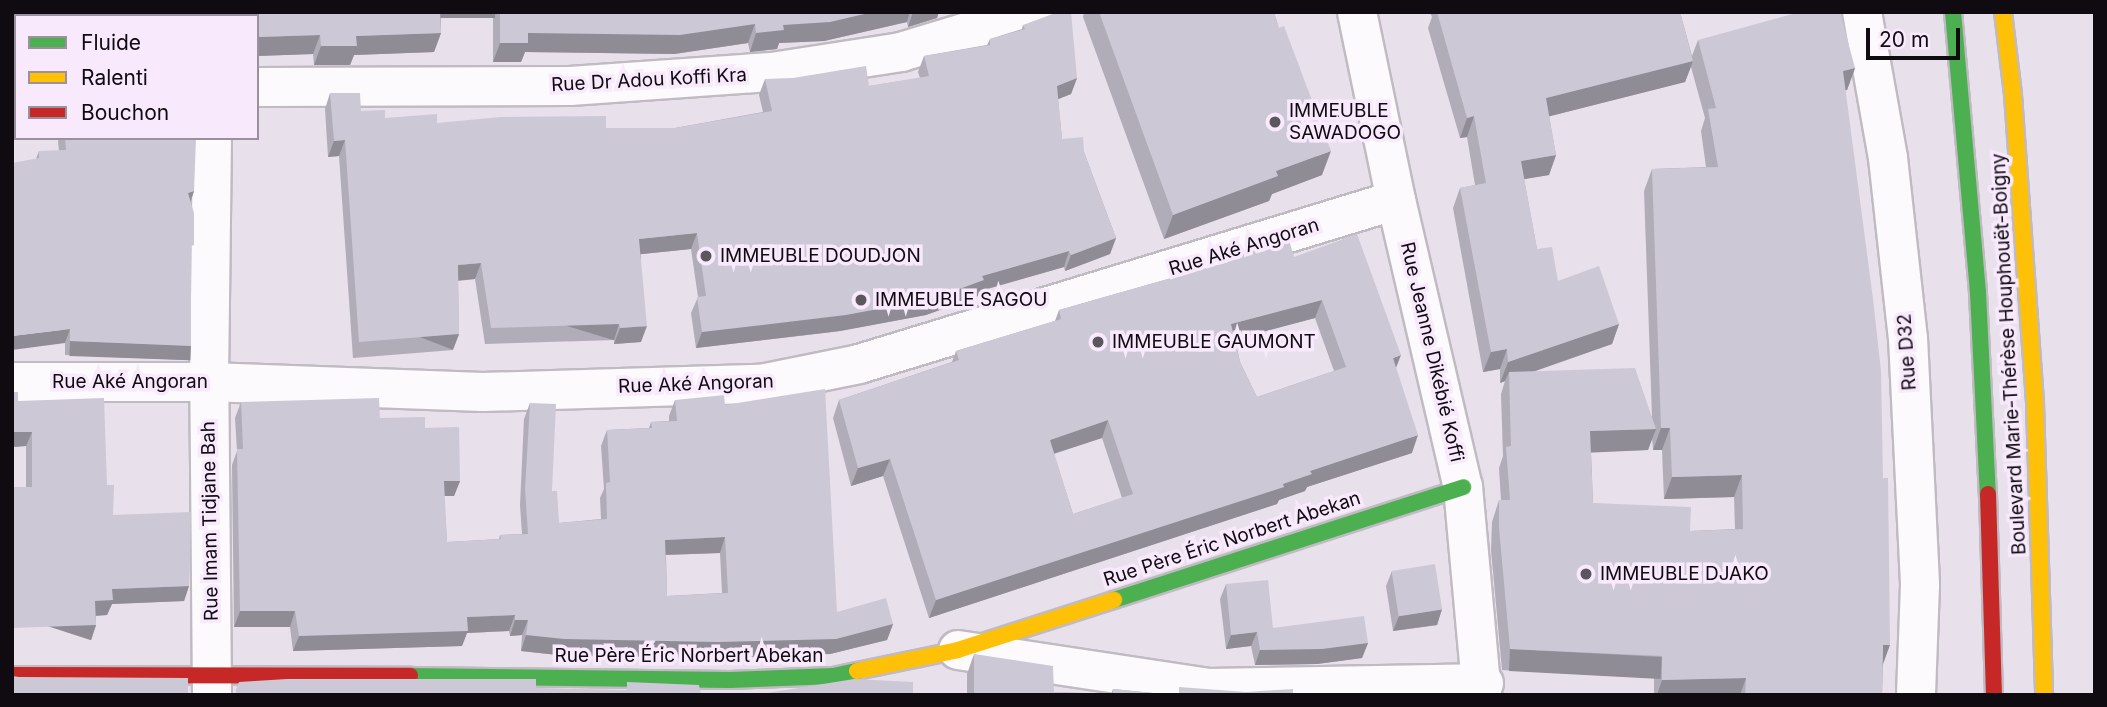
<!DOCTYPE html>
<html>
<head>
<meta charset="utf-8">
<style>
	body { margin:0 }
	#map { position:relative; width:2107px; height:707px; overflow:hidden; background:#e8e0eb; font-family:Inter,sans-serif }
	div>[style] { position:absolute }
	.roads { filter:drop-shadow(2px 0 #c0bac2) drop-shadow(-2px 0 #c0bac2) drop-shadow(0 2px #c0bac2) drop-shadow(0 -2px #c0bac2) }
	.street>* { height:38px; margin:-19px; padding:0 19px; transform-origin:19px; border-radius:19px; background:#fcfafc }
	.fast>* { height:16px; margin:-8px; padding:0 8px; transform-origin:8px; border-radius:8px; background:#4caf50 }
	.slow>* { height:16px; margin:-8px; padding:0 8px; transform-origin:8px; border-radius:8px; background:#ffc107 }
	.jam>* { height:16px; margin:-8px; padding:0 8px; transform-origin:8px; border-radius:8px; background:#c62828 }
	.wall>* { inset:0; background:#b0acb8 }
	.shaded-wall>* { inset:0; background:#908c96; transform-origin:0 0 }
	.building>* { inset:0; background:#cdc8d6; transform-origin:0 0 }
	.dots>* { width:19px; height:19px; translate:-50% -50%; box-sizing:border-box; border:4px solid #f8e9fc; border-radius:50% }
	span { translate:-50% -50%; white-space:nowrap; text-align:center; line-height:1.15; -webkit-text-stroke:7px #f8e9fc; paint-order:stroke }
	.street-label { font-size:19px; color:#0f0b11 }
	.poi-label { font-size:19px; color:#0f0b11 }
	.left { translate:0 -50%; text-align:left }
	.frame { position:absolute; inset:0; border:14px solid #0f0b11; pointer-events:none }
	.legend { position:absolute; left:14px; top:14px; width:245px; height:126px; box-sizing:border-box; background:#f8e9fc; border:2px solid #9b909e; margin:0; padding:9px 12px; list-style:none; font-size:21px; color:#0f0b11 }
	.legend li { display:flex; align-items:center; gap:14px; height:35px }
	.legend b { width:35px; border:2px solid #9b909e }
	.scale { position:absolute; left:1866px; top:28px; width:94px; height:32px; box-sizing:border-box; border:4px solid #0f0b11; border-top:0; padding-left:9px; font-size:21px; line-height:24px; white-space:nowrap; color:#0f0b11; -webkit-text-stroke:5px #f8e9fc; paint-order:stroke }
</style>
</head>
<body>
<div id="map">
	<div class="roads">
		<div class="street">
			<div style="left:1357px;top:12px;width:192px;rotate:78.3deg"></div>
			<div style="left:1396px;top:200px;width:295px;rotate:76.9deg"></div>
			<div style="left:1463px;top:487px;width:209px;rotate:84.8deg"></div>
			<div style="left:1862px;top:12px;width:148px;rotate:79.9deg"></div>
			<div style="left:1888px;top:158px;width:181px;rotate:83.7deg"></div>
			<div style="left:1908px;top:338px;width:247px;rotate:87.2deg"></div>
			<div style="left:1920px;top:585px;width:110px;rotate:92.1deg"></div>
			<div style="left:214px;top:16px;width:4px;rotate:-90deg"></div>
			<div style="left:12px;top:83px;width:4px;rotate:14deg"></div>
			<div style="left:257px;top:87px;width:313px;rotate:-0.2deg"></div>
			<div style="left:570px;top:86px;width:202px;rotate:-4deg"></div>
			<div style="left:772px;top:72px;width:131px;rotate:-8.8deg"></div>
			<div style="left:901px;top:52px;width:138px;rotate:-16.9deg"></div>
			<div style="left:12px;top:382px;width:197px"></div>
			<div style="left:209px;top:382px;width:274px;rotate:2.1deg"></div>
			<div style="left:483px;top:392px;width:277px;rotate:-1.7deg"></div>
			<div style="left:760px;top:384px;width:101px;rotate:-11.4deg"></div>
			<div style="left:859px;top:364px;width:561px;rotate:-16.98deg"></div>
			<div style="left:958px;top:650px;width:254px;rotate:8.6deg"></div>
			<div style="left:1209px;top:688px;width:275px;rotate:-1deg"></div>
			<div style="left:212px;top:695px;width:313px;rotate:-90.5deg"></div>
			<div style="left:209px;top:382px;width:244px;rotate:-89.3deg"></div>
		</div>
		<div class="fast">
			<div style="left:1953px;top:12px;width:282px;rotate:84.9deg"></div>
			<div style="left:1978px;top:293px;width:201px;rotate:87.2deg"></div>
			<div style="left:1114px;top:600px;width:367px;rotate:-17.9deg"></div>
			<div style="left:410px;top:676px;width:320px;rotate:0.7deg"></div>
			<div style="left:730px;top:680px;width:103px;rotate:-2.2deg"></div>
			<div style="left:833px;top:676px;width:25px;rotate:-12deg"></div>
		</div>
		<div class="slow">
			<div style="left:2003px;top:12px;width:84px;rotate:83.1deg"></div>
			<div style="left:2013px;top:95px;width:310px;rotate:85.9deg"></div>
			<div style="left:2035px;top:404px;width:291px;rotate:88.2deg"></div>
			<div style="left:857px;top:671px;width:103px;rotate:-11.7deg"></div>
			<div style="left:958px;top:650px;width:164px;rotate:-17.8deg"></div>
		</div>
		<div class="jam">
			<div style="left:1988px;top:494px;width:201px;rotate:88.3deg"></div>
			<div style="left:12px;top:675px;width:398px;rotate:0.1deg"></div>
		</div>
	</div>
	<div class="wall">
		<div style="clip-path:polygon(241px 12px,939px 12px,937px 18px,908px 27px,907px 22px,824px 41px,779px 43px,777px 49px,750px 52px,748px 43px,674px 54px,525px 52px,521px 62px,493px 62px,493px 18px,441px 18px,441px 33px,434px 52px,354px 55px,350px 65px,314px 65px,313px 54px,257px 56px,257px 16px,241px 16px)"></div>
		<div style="clip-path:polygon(1084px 12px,1274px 12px,1322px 175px,1272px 194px,1269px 201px,1164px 239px,1083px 17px)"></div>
		<div style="clip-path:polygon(evenodd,1430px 12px,1680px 12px,1692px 56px,1698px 40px,1855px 68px,1847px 90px,1845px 90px,1883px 665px,1882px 695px,1654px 695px,1654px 678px,1502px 670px,1491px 550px,1492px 522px,1499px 500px,1501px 500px,1499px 468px,1503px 456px,1501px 394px,1505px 381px,1500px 383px,1500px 369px,1483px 372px,1453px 208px,1460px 188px,1475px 185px,1467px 137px,1460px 138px,1428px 28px,1432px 17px,1430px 12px,1691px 67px,1705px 118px,1701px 131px,1706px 167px,1652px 169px,1644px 191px,1652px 416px,1533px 372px,1612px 344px,1619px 324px,1558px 281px,1537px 249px,1524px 179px,1549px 175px,1556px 155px,1549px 116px,1685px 82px,1691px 67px,1430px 12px,1652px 438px,1653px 450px,1662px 450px,1664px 499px,1734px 497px,1735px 529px,1690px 531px,1593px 503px,1591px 452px,1648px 450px,1652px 438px)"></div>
		<div style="clip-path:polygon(1023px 25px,1077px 78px,1071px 94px,1058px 99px,1062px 139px,1084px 152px,1116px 238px,1110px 254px,1065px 271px,1064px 267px,980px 291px,978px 296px,926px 315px,840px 331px,696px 348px,691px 313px,698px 297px,691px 249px,641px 254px,641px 342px,614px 344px,614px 340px,485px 344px,475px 279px,458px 281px,459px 334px,453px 350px,353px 358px,339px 156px,328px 157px,325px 109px,330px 93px,361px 111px,385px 118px,437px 123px,606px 128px,675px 128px,763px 112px,759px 95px,765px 79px,869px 86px,920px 78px,918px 72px,924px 56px,987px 45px,990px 39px,1022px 29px)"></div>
		<div style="clip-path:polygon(59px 138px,65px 138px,194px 191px,191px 201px,191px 253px,186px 360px,65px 355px,65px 343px,36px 159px,39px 151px,59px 151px,58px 142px)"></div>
		<div style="clip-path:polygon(evenodd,1294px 257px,1396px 368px,1412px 453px,1307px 487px,1305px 491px,1279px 500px,1277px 504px,929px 618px,883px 476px,851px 486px,833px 418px,839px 400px,952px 362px,956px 351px,1055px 321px,1059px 310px,1221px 264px,1223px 260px,1294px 257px,1315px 318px,1334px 371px,1257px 397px,1240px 362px,1235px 339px,1315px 318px,1294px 257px,1102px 438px,1122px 498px,1073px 514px,1054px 454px,1102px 438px)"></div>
		<div style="clip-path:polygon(12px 392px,18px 401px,107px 485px,113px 515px,189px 586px,184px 601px,112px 604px,107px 615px,96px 616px,96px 625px,91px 640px,26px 487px,26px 446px,12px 447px)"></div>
		<div style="clip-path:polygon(evenodd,675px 400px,725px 405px,837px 612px,893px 624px,887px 640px,830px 654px,713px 658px,558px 655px,521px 651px,522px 635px,510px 636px,509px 631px,467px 633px,462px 646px,293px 651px,290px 627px,234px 627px,232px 465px,237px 451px,235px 418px,241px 402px,380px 418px,425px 428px,460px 481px,454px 496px,444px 496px,447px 542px,499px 539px,500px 535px,522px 534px,520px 505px,524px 419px,530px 403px,559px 523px,601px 519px,600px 498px,604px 489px,601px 446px,607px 430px,649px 428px,651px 422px,669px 421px,669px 416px,675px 400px,720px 553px,722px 593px,667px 596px,666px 555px,720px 553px)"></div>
		<div style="clip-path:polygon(1392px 571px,1442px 609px,1437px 625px,1393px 631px,1386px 586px)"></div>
		<div style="clip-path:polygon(1226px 584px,1273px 628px,1368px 643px,1362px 658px,1317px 664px,1255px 665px,1251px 646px,1226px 649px,1220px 599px)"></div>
		<div style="clip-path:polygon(974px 654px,1054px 692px,1111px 694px,1113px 689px,1173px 695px,967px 695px,967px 674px)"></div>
	</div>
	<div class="shaded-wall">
		<div style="left:435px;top:12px;width:60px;height:6px"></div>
		<div style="clip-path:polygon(873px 12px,910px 12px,907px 22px,824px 41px,779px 43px,777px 49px,750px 52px,756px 33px,783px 25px)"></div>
		<div style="clip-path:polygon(913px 12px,939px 12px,937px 18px,908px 27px)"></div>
		<div style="clip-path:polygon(755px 24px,748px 43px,674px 54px,525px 52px,521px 62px,493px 62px,500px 43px,528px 33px)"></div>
		<div style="left:12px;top:33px;width:4px;height:19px"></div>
		<div style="clip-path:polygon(441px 33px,434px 52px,354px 55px,350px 65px,314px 65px,321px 46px,356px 36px)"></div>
		<div style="clip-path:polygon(320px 35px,313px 54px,257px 56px,257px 37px)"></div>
		<div style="clip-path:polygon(1693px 61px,1685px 82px,1539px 119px,1546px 98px)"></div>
		<div style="clip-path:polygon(1855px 68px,1847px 90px,1835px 93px,1843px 71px)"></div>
		<div style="clip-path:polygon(1077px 78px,1071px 94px,1051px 102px,1057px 86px)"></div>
		<div style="clip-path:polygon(1474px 116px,1467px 137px,1460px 138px,1467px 118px)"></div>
		<div style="clip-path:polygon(345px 140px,339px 156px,328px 157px,334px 141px)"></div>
		<div style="clip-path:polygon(1331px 151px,1322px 175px,1272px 194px,1269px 201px,1164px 239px,1173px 215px,1276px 171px)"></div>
		<div style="clip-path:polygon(1556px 155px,1549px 175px,1513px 181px,1521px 161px)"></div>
		<div style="clip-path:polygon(194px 191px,189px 205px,188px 193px)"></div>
		<div style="clip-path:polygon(697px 233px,691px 249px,633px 255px,639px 239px)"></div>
		<div style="clip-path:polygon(1116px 238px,1110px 254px,1065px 271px,1071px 255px)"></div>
		<div style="clip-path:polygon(1069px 251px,1064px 267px,980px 291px,978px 296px,926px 315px,840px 331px,696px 348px,702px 332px,982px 276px)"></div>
		<div style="clip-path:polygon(481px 263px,475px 279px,452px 281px,458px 265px)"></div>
		<div style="clip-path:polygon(1322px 300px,1315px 318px,1225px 342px,1231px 324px)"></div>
		<div style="left:619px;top:324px;width:17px;height:128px;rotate:107deg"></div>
		<div style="clip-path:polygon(1619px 324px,1612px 344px,1509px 380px,1509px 372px,1505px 381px,1500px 383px,1508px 362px)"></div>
		<div style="clip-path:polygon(647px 326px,641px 342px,614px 344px,620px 328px)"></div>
		<div style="clip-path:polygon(70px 329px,65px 343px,12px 350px,12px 336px)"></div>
		<div style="left:459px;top:334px;width:17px;height:100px;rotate:111deg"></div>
		<div style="left:70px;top:341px;width:121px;height:15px;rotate:2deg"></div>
		<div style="clip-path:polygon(1507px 349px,1500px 369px,1483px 372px,1491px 352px)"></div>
		<div style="clip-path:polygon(1401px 355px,1394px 373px,1393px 358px)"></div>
		<div style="clip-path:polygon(1108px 420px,1102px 438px,1043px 457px,1050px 440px)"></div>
		<div style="clip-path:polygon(1661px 428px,1670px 428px,1662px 450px,1653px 450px)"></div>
		<div style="clip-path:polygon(1656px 429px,1648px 450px,1582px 453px,1590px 431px)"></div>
		<div style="clip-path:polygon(12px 432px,32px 432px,26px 446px,12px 447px)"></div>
		<div style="clip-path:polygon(1418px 435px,1412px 453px,1307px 487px,1305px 491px,1279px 500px,1277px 504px,929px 618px,936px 600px,1283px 484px,1310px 471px)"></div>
		<div style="clip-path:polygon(890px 459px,883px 476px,851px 486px,858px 468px)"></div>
		<div style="clip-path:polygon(1742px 475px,1734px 497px,1664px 499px,1672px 477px)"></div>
		<div style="clip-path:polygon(444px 481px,460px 481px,454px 496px,438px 496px)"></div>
		<div style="clip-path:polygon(725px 537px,720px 553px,660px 555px,665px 540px)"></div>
		<div style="clip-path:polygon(189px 586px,184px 601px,112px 604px,107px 615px,90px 616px,95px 601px,112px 589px)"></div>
		<div style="clip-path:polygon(1442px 609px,1437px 625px,1393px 631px,1399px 616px)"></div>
		<div style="clip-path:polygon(240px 611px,295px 611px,290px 627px,234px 627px)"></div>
		<div style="clip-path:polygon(515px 615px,509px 631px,467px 633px,462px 646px,293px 651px,299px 636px,467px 617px)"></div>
		<div style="clip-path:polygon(515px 620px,528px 620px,522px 635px,510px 636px)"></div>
		<div style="clip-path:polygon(893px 624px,887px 640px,830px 654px,713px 658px,558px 655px,521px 651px,526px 635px)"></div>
		<div style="left:96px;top:625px;width:16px;height:84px;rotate:108deg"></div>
		<div style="clip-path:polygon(1257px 632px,1251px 646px,1226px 649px,1231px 635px)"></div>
		<div style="clip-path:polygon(1368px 643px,1362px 658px,1317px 664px,1255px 665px,1260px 650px)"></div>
		<div style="clip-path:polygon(1883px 645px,1890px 645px,1882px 667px)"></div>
		<div style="left:1510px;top:649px;width:152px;height:22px;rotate:3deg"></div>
		<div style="clip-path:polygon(1746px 678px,1740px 695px,1657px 695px,1662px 680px)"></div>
	</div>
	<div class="building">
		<div style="clip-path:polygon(12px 12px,192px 12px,192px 16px,16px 16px,16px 33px,12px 33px)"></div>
		<div style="clip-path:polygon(248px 12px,440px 12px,441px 33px,356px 36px,357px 46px,321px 46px,320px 35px,257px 37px,257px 16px,248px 16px)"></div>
		<div style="clip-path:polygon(500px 12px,873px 12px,830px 22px,783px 25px,784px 30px,756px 33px,755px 24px,680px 35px,528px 33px,528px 43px,500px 43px)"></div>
		<div style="clip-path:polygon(1058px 12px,1071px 12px,1077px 78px,1057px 86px,1062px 139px,1083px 137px,1084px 152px,1116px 238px,1071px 255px,1069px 251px,982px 276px,984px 280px,932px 299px,846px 315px,702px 332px,697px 297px,706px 296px,697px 233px,639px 239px,647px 326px,620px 328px,619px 324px,491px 328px,481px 263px,458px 265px,459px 334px,359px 342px,345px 140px,334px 141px,330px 93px,360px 93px,361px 111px,385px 110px,385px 118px,437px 114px,437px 123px,501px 117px,606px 116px,606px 128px,675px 128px,772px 111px,765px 79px,793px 78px,866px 66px,869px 86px,929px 76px,924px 56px,990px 45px,990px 39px,1025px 29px,1023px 25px)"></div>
		<div style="clip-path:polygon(1099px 12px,1274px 12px,1279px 28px,1284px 26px,1331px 151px,1276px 171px,1278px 176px,1173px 215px)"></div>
		<div style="clip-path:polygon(1437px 12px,1680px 12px,1693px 61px,1546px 98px,1556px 155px,1521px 161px,1537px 249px,1552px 247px,1558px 281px,1599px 266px,1619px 324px,1508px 362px,1507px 349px,1491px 352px,1460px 188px,1486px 183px,1474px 116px,1467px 118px)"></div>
		<div style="clip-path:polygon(1800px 12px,1840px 12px,1855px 68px,1843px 71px,1873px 299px,1881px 371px,1883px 478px,1888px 478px,1890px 645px,1883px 645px,1882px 695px,1745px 695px,1746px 678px,1662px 680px,1662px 656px,1510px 649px,1499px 528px,1499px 500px,1510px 500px,1506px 447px,1511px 446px,1509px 372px,1635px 368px,1656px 429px,1590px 431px,1593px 503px,1691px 507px,1690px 531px,1743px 529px,1742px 475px,1672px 477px,1670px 428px,1661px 428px,1652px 169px,1718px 167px,1708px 109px,1716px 108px,1698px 40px)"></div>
		<div style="clip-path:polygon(65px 138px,196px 138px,194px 191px,188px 193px,194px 213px,194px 245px,191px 246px,191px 346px,70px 341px,70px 329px,12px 336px,12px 163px,39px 158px,39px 151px,66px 150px)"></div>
		<div style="clip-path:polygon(evenodd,1357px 234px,1401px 355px,1393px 358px,1418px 435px,1310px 471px,1312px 474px,1283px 484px,1284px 487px,936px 600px,890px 459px,858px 468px,839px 400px,959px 360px,956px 351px,1061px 319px,1059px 310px,1224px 263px,1223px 260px,1289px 240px,1294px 257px,1357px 234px,1322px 300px,1346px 367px,1257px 397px,1240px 362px,1231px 324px,1322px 300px,1357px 234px,1108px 420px,1133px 494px,1073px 514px,1050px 440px,1108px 420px)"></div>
		<div style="clip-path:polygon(evenodd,825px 389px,837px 612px,886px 598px,893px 624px,836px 639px,719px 642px,564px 639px,526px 635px,528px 620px,515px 620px,515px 615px,467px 617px,468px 631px,299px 636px,295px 611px,240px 611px,237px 449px,243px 449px,241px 402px,379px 398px,380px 418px,425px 417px,425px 428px,459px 427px,460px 481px,444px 481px,447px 542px,501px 539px,500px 535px,528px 534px,525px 489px,530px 403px,556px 404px,552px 491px,557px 491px,559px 523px,607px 519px,606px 483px,610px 482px,607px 430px,652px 428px,651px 422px,677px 421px,675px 400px,724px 395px,725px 405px,825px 389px,725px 537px,728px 593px,667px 596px,665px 540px,725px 537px)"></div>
		<div style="clip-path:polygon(12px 392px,18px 392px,18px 401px,104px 398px,107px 485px,114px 485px,113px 515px,191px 512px,189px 586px,112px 589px,113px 600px,95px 601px,96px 625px,12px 628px,12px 487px,32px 487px,32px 432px,12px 432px)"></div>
		<div style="left:1435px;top:564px;width:46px;height:44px;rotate:81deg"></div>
		<div style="clip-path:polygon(1268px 580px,1273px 628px,1364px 616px,1368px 643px,1322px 649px,1260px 650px,1257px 632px,1231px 635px,1226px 584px)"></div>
		<div style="clip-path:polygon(974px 654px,1053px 666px,1054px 692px,1113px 694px,1113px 689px,1173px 695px,974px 695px)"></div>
		<div style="clip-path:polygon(12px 676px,19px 677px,188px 678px,188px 695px,12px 695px)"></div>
		<div style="clip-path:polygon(287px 679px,536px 679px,536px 688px,627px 690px,627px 682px,699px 685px,701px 695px,236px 695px,236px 689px,239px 682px)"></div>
		<div style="clip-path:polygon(854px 679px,913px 682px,913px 695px,755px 695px)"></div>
		<div style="clip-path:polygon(1179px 687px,1246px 692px,1293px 689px,1293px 695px,1179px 695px)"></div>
	</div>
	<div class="dots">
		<div style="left:1275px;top:122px;background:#5b565d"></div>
		<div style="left:706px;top:256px;background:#5b565d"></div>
		<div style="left:861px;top:300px;background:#5b565d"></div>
		<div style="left:1098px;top:342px;background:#5b565d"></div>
		<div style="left:1586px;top:574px;background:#5b565d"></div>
	</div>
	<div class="street-label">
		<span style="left:649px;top:80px;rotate:-3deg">Rue Dr Adou Koffi Kra</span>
		<span style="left:1244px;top:247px;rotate:-17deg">Rue Aké Angoran</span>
		<span style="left:1432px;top:352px;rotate:77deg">Rue Jeanne Dikébié Koffi</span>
		<span style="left:1907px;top:352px;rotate:-94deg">Rue D32</span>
		<span style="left:2009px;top:354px;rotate:-93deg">Boulevard Marie-Thérèse Houphouët-Boigny</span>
		<span style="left:130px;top:382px">Rue Aké Angoran</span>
		<span style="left:696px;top:384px;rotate:-2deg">Rue Aké Angoran</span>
		<span style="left:210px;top:521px;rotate:-91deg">Rue Imam Tidjane Bah</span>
		<span style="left:1232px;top:539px;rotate:-18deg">Rue Père Éric Norbert Abekan</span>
		<span style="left:689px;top:656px">Rue Père Éric Norbert Abekan</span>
	</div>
	<div class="poi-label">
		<span class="left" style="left:1289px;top:122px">IMMEUBLE<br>SAWADOGO</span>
		<span class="left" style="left:720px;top:256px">IMMEUBLE DOUDJON</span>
		<span class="left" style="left:875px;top:300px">IMMEUBLE SAGOU</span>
		<span class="left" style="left:1112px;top:342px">IMMEUBLE GAUMONT</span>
		<span class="left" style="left:1600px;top:574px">IMMEUBLE DJAKO</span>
	</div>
	<div class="frame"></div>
	<ul class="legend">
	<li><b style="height:9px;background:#4caf50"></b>Fluide</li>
	<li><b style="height:9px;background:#ffc107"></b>Ralenti</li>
	<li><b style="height:9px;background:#c62828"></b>Bouchon</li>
	</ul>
	<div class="scale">20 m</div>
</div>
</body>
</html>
